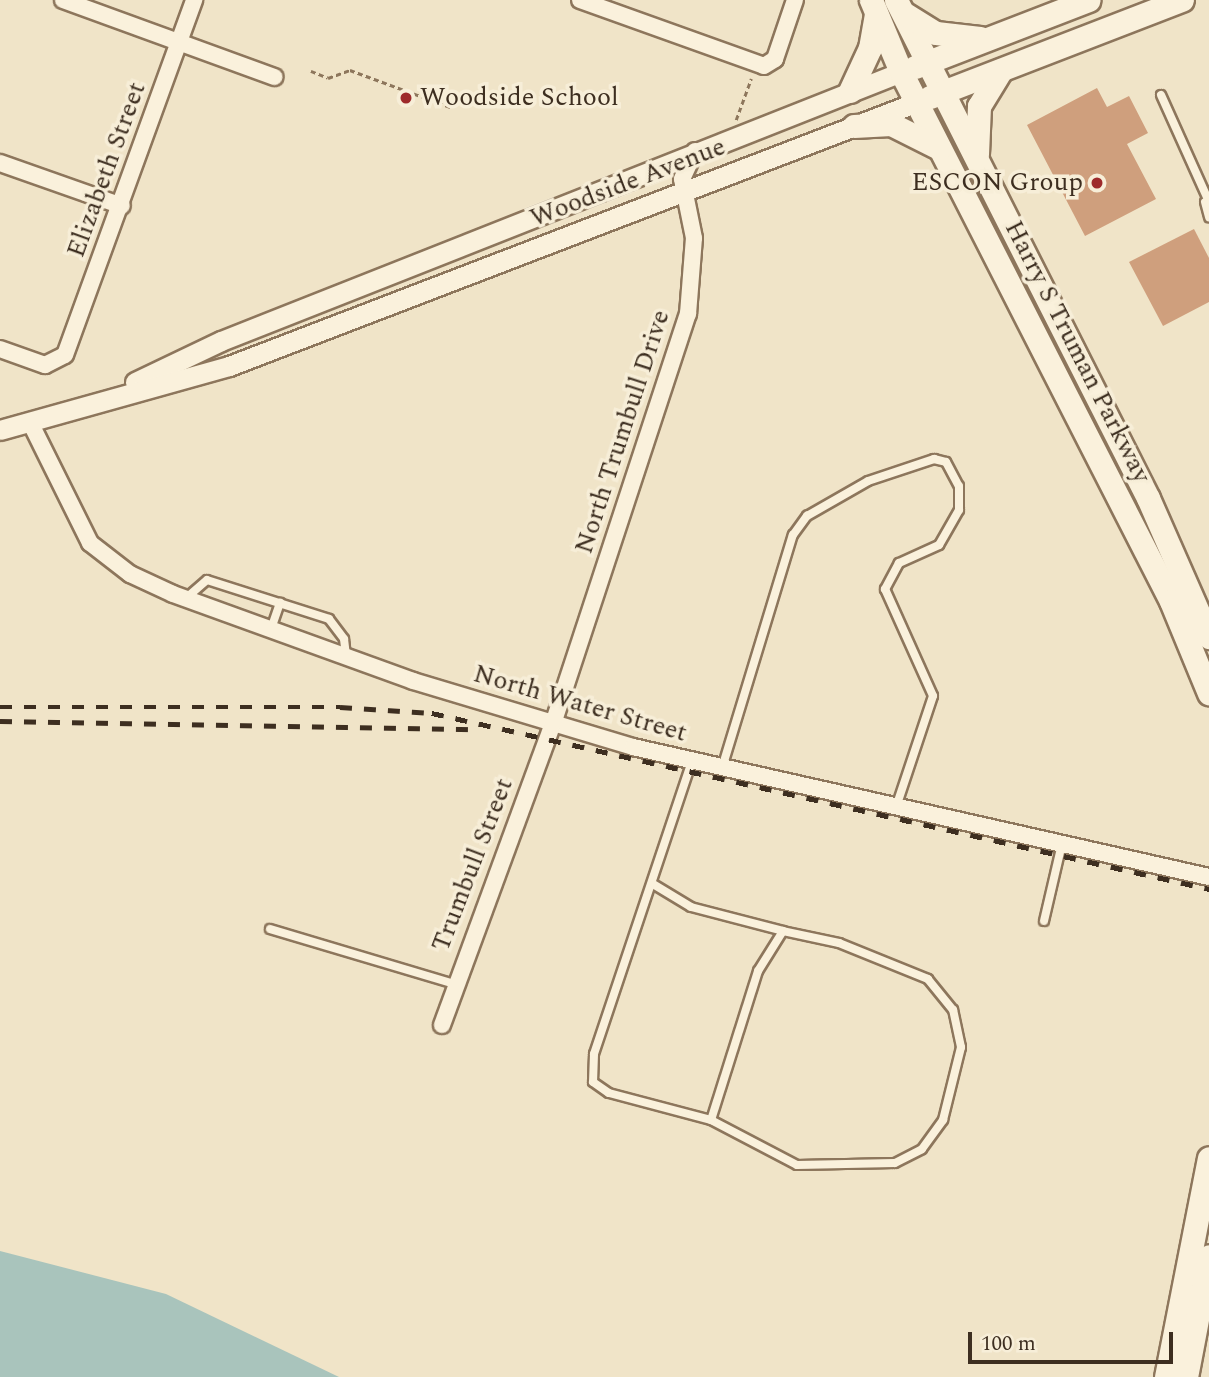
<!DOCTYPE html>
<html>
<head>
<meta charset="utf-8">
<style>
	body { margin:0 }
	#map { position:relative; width:1209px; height:1377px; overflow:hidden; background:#f0e4c8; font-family:Spectral,serif }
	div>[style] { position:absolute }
	.water>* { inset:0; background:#a9c4bc }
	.building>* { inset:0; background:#cf9f7d }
	.path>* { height:2.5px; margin-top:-1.25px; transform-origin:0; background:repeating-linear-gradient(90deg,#8d765c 0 5px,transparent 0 8.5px) }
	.roads { filter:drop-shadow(2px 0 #8d765c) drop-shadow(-2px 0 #8d765c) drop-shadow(0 2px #8d765c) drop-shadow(0 -2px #8d765c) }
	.service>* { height:8px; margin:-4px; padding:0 4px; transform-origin:4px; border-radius:4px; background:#faf1dc }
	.minor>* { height:16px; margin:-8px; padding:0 8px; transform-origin:8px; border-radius:8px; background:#faf1dc }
	.tertiary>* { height:19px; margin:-9.5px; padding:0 9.5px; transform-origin:9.5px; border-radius:9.5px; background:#faf1dc }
	.secondary>* { height:23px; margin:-11.5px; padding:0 11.5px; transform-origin:11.5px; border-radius:11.5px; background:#faf1dc }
	.rail>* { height:4.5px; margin-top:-2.25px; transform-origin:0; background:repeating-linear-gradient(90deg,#3d2e20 0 12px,transparent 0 24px) }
	.dots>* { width:19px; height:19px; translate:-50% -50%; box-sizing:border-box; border:4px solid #f7eed8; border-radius:50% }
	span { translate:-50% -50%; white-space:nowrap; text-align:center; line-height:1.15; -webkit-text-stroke:7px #f7eed8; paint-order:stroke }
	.poi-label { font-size:26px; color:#3d2e20 }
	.left { translate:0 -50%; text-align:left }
	.right { translate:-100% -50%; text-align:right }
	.street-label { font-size:26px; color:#3d2e20 }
	.scale { position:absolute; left:968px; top:1332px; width:205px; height:32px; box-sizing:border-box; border:4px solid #3d2e20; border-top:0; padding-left:9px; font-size:21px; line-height:24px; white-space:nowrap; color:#3d2e20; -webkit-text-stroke:5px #f7eed8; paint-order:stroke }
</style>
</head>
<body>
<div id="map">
	<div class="water">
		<div style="clip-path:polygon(0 1251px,166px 1294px,339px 1377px,0 1377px)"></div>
	</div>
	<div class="building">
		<div style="clip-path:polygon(1097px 88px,1107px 107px,1129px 96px,1148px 133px,1127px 144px,1156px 199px,1085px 236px,1027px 125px)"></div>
		<div style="clip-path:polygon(1194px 229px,1209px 258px,1209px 302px,1163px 326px,1129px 262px)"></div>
	</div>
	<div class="path">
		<div style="left:311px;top:71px;width:18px;rotate:22deg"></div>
		<div style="left:328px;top:78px;width:23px;rotate:-20deg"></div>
		<div style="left:350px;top:70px;width:110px;rotate:20.3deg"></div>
		<div style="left:736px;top:120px;width:44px;rotate:-69.9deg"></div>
	</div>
	<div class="roads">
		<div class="service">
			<div style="left:1161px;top:95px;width:117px;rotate:65.8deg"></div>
			<div style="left:1205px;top:202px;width:16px;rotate:75deg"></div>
			<div style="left:185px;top:599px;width:29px;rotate:-41deg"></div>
			<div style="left:207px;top:580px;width:128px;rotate:17.7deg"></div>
			<div style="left:329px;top:619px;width:25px;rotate:53deg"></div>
			<div style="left:344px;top:639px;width:17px;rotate:83deg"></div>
			<div style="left:271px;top:629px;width:28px;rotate:-71deg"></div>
			<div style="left:692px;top:761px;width:309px;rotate:108.5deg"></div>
			<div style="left:594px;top:1054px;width:28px;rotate:92deg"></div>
			<div style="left:593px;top:1082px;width:19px;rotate:35deg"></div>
			<div style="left:609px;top:1093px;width:106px;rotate:14.8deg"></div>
			<div style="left:711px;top:1120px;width:97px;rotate:27.6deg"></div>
			<div style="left:797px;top:1165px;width:98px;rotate:-1.2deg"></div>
			<div style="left:895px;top:1163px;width:30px;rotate:-27deg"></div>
			<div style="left:922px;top:1149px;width:36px;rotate:-54deg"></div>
			<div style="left:943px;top:1120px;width:75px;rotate:-76.1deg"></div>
			<div style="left:961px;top:1047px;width:38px;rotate:-102deg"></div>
			<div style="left:953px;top:1010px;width:40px;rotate:-129deg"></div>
			<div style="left:928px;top:979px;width:96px;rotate:-158deg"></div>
			<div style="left:839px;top:943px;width:57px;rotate:-167.9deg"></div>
			<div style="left:783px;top:931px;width:47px;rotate:122deg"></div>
			<div style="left:758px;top:971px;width:156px;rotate:107.5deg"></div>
			<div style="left:722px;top:768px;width:244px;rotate:-73.1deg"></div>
			<div style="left:793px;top:535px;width:24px;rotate:-54deg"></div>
			<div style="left:807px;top:516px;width:70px;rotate:-29.8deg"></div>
			<div style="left:868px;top:481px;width:70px;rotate:-18.4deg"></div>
			<div style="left:934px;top:459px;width:12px;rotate:14deg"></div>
			<div style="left:946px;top:462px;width:27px;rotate:62deg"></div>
			<div style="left:959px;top:486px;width:24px;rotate:90deg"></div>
			<div style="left:959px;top:510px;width:40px;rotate:119.7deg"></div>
			<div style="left:939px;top:545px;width:44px;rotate:155.8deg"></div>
			<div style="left:899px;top:563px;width:30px;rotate:118deg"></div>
			<div style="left:885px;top:589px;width:117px;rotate:65.8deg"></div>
			<div style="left:933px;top:696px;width:117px;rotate:108.4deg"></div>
			<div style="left:653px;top:884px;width:44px;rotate:31.2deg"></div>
			<div style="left:691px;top:907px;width:95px;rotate:14.6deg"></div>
			<div style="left:1044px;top:921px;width:75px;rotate:-76.9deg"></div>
			<div style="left:270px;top:929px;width:192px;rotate:16.6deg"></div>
		</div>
		<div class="minor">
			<div style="left:63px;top:0;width:225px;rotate:20deg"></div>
			<div style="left:580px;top:0;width:195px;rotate:19.7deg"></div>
			<div style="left:764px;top:66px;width:13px;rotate:-32deg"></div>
			<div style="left:775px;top:59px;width:62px;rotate:-71.3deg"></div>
			<div style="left:0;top:163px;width:129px;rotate:19.4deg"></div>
			<div style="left:0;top:349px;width:48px;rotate:19.6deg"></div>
			<div style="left:45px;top:365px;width:22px;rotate:-27deg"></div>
			<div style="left:65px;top:355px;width:378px;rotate:-70deg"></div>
			<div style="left:31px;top:424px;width:133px;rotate:63.6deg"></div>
			<div style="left:90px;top:543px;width:51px;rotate:37.8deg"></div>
			<div style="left:130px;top:574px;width:47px;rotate:24.9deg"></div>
			<div style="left:173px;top:594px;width:255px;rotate:19.9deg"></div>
			<div style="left:413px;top:681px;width:230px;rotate:16.7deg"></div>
			<div style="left:633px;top:747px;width:590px;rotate:12.72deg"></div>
			<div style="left:442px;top:1025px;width:321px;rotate:-69.8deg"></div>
			<div style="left:553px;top:724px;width:432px;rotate:-71.8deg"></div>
			<div style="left:688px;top:314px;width:76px;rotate:-85.5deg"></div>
			<div style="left:694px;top:238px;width:60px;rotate:-101.5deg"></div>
			<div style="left:682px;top:179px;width:31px;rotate:-65deg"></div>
		</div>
		<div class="tertiary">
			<div style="left:135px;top:382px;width:95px;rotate:-25.5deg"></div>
			<div style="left:221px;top:341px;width:731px;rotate:-21.58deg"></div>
			<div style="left:0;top:430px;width:238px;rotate:-15.6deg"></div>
			<div style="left:229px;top:366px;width:737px;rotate:-20.99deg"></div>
		</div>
		<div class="secondary">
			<div style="left:871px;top:0;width:78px;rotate:67.4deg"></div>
			<div style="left:901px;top:72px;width:594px;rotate:62.96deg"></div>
			<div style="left:1171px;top:601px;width:100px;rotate:67.6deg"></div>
			<div style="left:896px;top:0;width:558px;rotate:63.16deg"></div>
			<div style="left:1148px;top:498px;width:152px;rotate:66.3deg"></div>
			<div style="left:905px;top:14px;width:36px;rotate:32deg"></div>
			<div style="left:936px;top:33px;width:44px;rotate:6.5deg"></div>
			<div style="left:915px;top:67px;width:186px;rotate:-21.1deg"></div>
			<div style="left:850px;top:91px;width:47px;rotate:-65.1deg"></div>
			<div style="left:870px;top:48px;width:34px;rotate:-80deg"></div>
			<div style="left:930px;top:97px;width:270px;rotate:-21.1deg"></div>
			<div style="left:854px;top:126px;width:37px;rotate:-3deg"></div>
			<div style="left:891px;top:124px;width:54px;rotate:26.6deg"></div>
			<div style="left:977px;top:154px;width:48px;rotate:-87.6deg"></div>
			<div style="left:979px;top:106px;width:42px;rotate:-58.6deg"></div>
			<div style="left:1166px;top:1377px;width:223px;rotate:-78.9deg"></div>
			<div style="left:1186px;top:1377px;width:123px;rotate:-79.2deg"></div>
		</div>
	</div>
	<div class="rail">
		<div style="left:0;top:707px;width:340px"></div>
		<div style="left:340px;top:707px;width:92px;rotate:3.7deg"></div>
		<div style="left:432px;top:713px;width:797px;rotate:12.76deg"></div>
		<div style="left:0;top:721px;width:475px;rotate:1deg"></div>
	</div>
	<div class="dots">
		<div style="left:406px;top:98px;background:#9e2a2b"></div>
		<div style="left:1097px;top:183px;background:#9e2a2b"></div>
	</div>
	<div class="poi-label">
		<span class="left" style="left:420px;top:98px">Woodside School</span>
		<span class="right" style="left:1083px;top:183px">ESCON Group</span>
	</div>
	<div class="street-label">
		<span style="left:107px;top:170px;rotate:-70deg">Elizabeth Street</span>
		<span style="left:628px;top:183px;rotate:-21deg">Woodside Avenue</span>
		<span style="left:1077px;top:352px;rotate:63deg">Harry S Truman Parkway</span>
		<span style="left:623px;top:432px;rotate:-72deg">North Trumbull Drive</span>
		<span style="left:580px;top:704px;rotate:16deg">North Water Street</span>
		<span style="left:473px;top:865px;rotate:-69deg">Trumbull Street</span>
	</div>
	<div class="scale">100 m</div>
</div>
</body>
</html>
